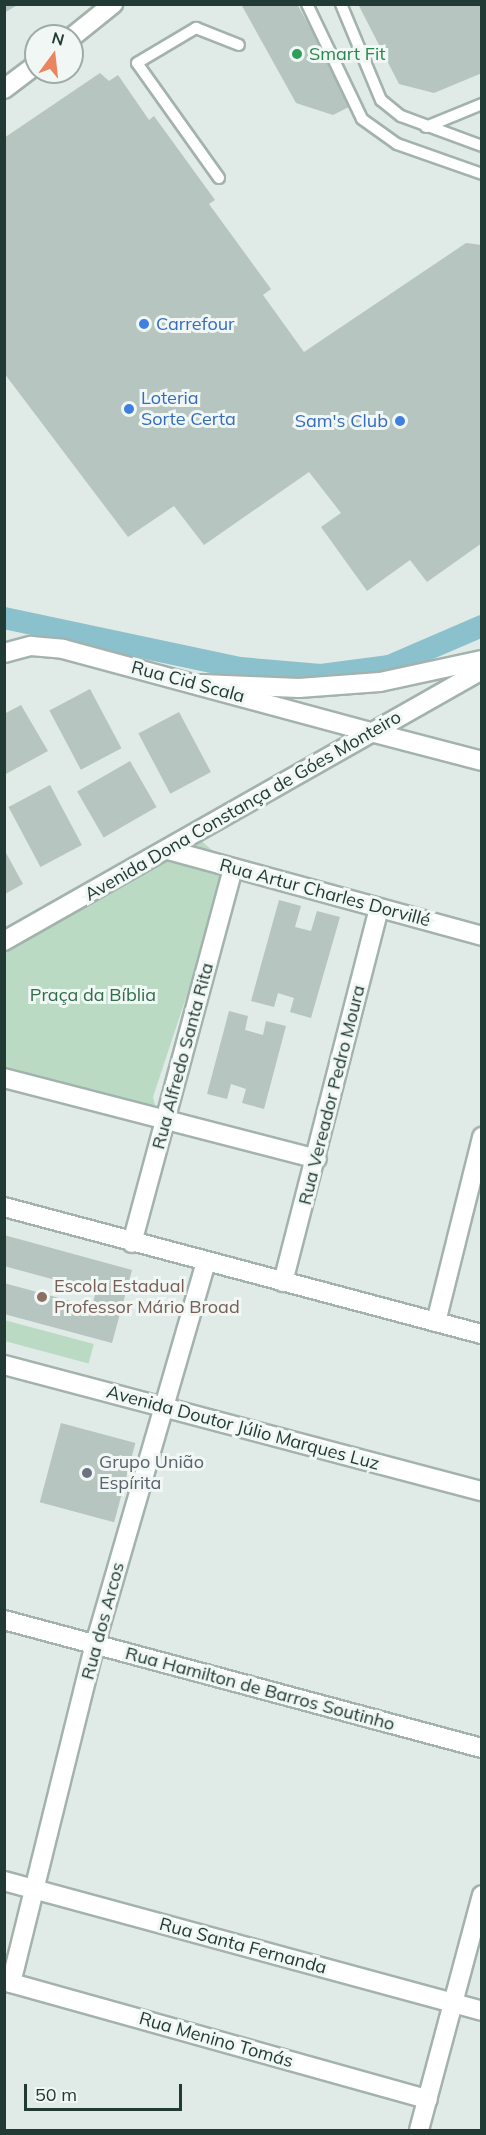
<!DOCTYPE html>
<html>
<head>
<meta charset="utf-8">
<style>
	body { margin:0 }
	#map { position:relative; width:486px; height:2135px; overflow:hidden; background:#e0eae6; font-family:Mulish,sans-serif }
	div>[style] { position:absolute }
	.green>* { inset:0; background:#badac4; transform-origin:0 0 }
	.canal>* { height:22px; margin:-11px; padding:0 11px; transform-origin:11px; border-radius:11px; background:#8bc0cd }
	.building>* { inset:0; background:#b6c5bf; transform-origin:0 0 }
	.roads { filter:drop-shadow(2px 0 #a3b2ad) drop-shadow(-2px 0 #a3b2ad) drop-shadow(0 2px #a3b2ad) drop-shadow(0 -2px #a3b2ad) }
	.service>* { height:10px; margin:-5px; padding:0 5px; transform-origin:5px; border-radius:5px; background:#fff }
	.minor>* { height:18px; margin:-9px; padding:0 9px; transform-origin:9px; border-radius:9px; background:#fff }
	.tertiary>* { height:18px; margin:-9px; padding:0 9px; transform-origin:9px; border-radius:9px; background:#fff }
	.secondary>* { height:18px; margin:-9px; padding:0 9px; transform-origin:9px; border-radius:9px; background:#fff }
	.dots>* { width:16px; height:16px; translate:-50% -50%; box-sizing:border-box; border:3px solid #f0f7f4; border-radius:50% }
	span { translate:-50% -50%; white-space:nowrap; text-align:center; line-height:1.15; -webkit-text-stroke:6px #f0f7f4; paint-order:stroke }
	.leisure-label { font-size:18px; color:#27864d }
	.left { translate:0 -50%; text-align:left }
	.shop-label { font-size:18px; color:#366cbe }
	.right { translate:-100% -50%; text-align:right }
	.street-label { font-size:18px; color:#223a34 }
	.park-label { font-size:18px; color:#2f6e49 }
	.education-label { font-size:18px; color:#785e54 }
	.worship-label { font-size:18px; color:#5b616d }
	.frame { position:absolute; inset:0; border:6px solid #223a34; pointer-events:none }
	.north { position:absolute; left:24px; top:24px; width:60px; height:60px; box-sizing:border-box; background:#f0f7f4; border:2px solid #9eaba7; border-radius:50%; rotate:15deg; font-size:16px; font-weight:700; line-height:24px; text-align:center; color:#223a34 }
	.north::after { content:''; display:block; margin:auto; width:21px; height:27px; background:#ea855f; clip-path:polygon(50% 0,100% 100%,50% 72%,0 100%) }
	.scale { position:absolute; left:24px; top:2084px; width:158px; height:27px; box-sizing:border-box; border:3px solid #223a34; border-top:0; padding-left:8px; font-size:18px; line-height:21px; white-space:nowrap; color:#223a34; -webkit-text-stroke:4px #f0f7f4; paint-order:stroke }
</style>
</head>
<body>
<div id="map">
	<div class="green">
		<div style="clip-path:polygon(194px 835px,230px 865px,153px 1097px,159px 1121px,5px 1078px,4px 942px)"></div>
		<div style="left:4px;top:1320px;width:93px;height:20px;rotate:15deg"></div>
	</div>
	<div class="canal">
		<div style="left:4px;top:618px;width:241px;rotate:12deg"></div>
		<div style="left:240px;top:668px;width:81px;rotate:4.9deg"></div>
		<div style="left:321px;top:675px;width:69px;rotate:-7.5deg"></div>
		<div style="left:389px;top:666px;width:101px;rotate:-23.3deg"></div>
	</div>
	<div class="building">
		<div style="clip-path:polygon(4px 4px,19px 4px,4px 13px)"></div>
		<div style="clip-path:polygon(241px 4px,297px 4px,353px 105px,333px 115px,296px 103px)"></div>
		<div style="clip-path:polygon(358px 4px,482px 4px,482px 73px,434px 93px,399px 84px)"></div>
		<div style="clip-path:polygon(100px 73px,109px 81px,118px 75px,149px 120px,154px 116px,215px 200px,209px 204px,271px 289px,263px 295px,304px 352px,466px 243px,482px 245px,482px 543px,427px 582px,410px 560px,367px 591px,321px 527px,341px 513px,309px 472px,204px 545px,174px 506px,128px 537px,4px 373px,4px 138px)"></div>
		<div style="left:90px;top:689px;width:67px;height:46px;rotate:62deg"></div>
		<div style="clip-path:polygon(21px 705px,48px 751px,4px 775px,4px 714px)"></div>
		<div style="left:179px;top:712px;width:68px;height:46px;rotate:62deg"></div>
		<div style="left:130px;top:761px;width:53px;height:61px;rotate:60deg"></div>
		<div style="left:50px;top:785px;width:68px;height:47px;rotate:62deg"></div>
		<div style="clip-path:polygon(5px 851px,23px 884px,5px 894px)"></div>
		<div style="clip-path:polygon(279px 900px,301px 906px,295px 927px,311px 931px,317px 911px,340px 917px,311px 1018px,290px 1012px,294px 998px,278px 993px,274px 1007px,251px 1001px)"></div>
		<div style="clip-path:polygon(229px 1011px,248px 1016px,245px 1030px,263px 1035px,266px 1021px,286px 1026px,264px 1109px,242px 1103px,246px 1089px,231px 1084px,227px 1099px,207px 1094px)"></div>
		<div style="clip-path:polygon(4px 1235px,132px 1270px,112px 1343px,4px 1314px,4px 1283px,92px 1307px,96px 1291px,4px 1266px)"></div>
		<div style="left:61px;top:1423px;width:77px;height:82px;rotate:15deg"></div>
	</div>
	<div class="roads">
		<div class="service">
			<div style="left:307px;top:4px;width:127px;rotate:64.4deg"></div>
			<div style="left:362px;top:119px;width:43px;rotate:35.5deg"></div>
			<div style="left:397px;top:144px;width:90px;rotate:19.4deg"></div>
			<div style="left:341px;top:4px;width:104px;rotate:67.4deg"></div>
			<div style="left:381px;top:100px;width:26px;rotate:39deg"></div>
			<div style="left:401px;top:116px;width:86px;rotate:20.3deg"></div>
			<div style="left:426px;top:127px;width:61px;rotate:-22.3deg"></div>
			<div style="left:219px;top:178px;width:141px;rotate:-125.5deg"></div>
			<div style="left:137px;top:63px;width:69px;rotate:-30.7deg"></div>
			<div style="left:196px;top:28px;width:46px;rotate:21.6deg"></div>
		</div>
		<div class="minor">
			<div style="left:168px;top:850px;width:326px;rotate:15.3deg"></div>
			<div style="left:4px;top:1078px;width:323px;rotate:14.5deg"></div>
			<div style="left:4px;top:1207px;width:495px;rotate:14.9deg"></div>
			<div style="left:132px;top:1243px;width:388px;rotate:-74.9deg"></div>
			<div style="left:283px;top:1282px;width:386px;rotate:-75.6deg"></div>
			<div style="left:436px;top:1322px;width:191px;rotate:-76deg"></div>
			<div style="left:4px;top:1620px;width:495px;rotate:15deg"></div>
			<div style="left:4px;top:1881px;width:495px;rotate:15.2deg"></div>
			<div style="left:4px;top:1981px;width:440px;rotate:15.6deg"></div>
			<div style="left:11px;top:1983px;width:349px;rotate:-76.1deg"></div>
			<div style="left:95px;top:1644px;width:398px;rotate:-73.8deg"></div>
			<div style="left:419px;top:2130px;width:243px;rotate:-75deg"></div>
		</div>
		<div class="tertiary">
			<div style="left:4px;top:653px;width:28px;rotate:-15deg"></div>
			<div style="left:31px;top:646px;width:32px;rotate:5deg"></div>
			<div style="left:63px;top:649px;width:319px;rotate:15.1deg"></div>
			<div style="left:4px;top:1365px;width:494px;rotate:14.8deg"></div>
		</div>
		<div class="secondary">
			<div style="left:72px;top:37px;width:53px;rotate:-38.8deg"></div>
			<div style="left:4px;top:89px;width:40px;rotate:-37deg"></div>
			<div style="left:201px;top:684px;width:98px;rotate:2.3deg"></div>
			<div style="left:299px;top:688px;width:81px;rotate:-4.2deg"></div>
			<div style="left:380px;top:682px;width:104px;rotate:-12.2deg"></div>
			<div style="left:371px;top:732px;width:115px;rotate:14.6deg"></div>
			<div style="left:4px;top:941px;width:549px;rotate:-29.55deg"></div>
		</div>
	</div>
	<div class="dots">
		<div style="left:297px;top:54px;background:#2e9e5b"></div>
		<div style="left:144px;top:324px;background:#3f7fe0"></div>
		<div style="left:129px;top:409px;background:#3f7fe0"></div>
		<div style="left:400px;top:421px;background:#3f7fe0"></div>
		<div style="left:42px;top:1297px;background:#8d6e63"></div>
		<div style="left:87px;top:1473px;background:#6b7280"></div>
	</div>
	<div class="leisure-label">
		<span class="left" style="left:309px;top:54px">Smart Fit</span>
	</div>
	<div class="shop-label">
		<span class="left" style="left:156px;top:324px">Carrefour</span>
		<span class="left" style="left:141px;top:409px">Loteria<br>Sorte Certa</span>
		<span class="right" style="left:388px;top:421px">Sam's Club</span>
	</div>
	<div class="street-label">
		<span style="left:188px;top:682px;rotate:15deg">Rua Cid Scala</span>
		<span style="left:243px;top:806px;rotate:-30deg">Avenida Dona Constança de Góes Monteiro</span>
		<span style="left:325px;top:893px;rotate:15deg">Rua Artur Charles Dorvillé</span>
		<span style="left:183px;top:1056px;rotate:-75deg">Rua Alfredo Santa Rita</span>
		<span style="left:332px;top:1095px;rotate:-76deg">Rua Vereador Pedro Moura</span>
		<span style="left:243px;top:1428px;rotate:15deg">Avenida Doutor Júlio Marques Luz</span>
		<span style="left:103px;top:1621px;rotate:-75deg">Rua dos Arcos</span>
		<span style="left:260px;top:1689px;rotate:15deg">Rua Hamilton de Barros Soutinho</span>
		<span style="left:243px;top:1946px;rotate:15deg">Rua Santa Fernanda</span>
		<span style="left:216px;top:2040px;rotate:16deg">Rua Menino Tomás</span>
	</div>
	<div class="park-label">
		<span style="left:93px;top:995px">Praça da Bíblia</span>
	</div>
	<div class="education-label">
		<span class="left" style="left:54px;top:1297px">Escola Estadual<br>Professor Mário Broad</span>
	</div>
	<div class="worship-label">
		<span class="left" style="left:99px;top:1473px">Grupo União<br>Espírita</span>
	</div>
	<div class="frame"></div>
	<div class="north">N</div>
	<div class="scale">50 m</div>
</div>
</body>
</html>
